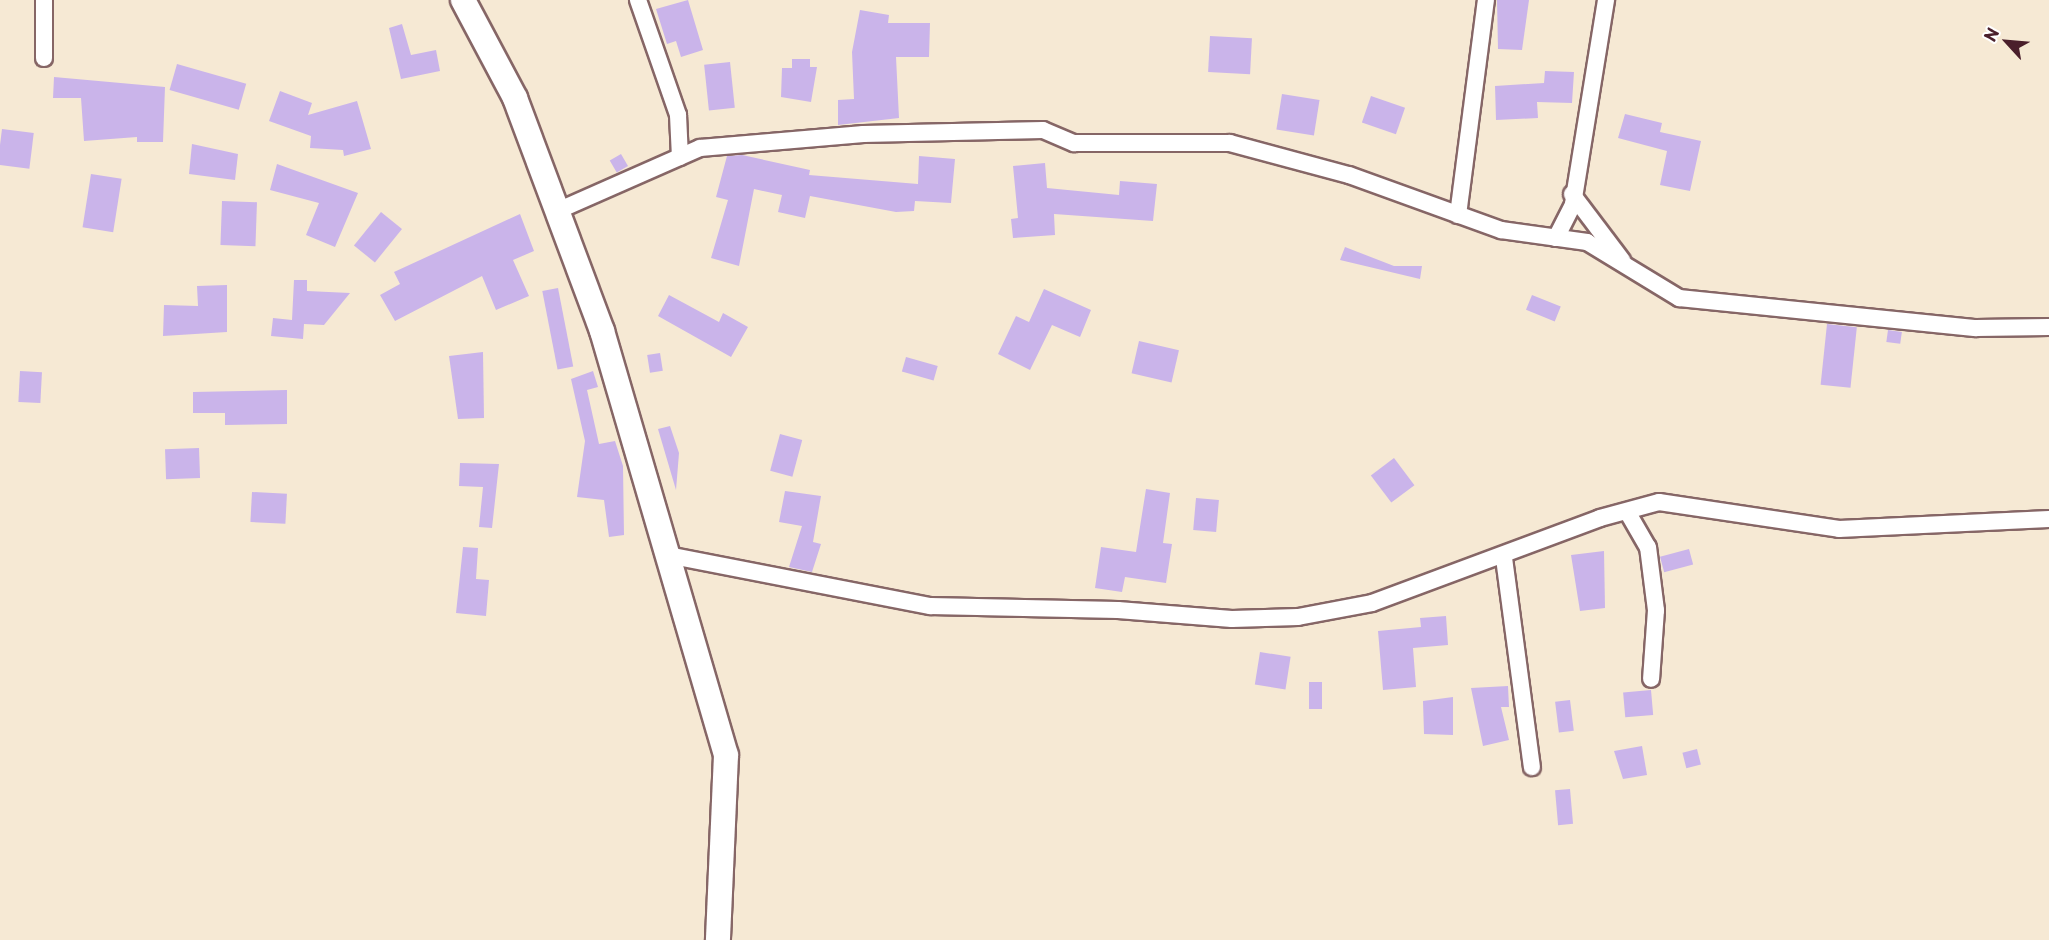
<!DOCTYPE html>
<html>
<head>
<meta charset="utf-8">
<style>
	body { margin:0 }
	#map { position:relative; width:2049px; height:940px; overflow:hidden; background:#f6e9d4; font-family:"Playpen Sans",sans-serif }
	div>[style] { position:absolute }
	.building>* { inset:0; background:#cab4ea; transform-origin:0 0 }
	.roads { filter:drop-shadow(2px 0 #866666) drop-shadow(-2px 0 #866666) drop-shadow(0 2px #866666) drop-shadow(0 -2px #866666) }
	.street>* { height:16px; margin:-8px; padding:0 8px; transform-origin:8px; border-radius:8px; background:#fff }
	.secondary>* { height:24px; margin:-12px; padding:0 12px; transform-origin:12px; border-radius:12px; background:#fff }
	span { translate:-50% -50%; white-space:nowrap; text-align:center; line-height:1.15; -webkit-text-stroke:4.5px #fff; paint-order:stroke }
	.north { position:absolute; left:1977px; top:12px; width:60px; height:60px; -webkit-text-stroke:4px #fff; paint-order:stroke; rotate:296deg; font-size:16px; font-weight:700; line-height:24px; text-align:center; color:#4a1f2b }
	.north::after { content:''; display:block; margin:auto; width:21px; height:27px; background:#4a1f2b; clip-path:polygon(50% 0,100% 100%,50% 72%,0 100%) }
</style>
</head>
<body>
<div id="map">
	<div class="building">
		<div style="clip-path:polygon(688px 0,703px 50px,681px 57px,676px 41px,667px 44px,656px 9px)"></div>
		<div style="clip-path:polygon(1497px 0,1529px 0,1522px 50px,1498px 49px)"></div>
		<div style="clip-path:polygon(860px 10px,889px 15px,888px 23px,930px 23px,929px 57px,896px 57px,899px 118px,838px 125px,838px 100px,854px 99px,852px 52px)"></div>
		<div style="clip-path:polygon(402px 24px,411px 55px,436px 50px,440px 71px,401px 79px,389px 28px)"></div>
		<div style="left:1210px;top:36px;width:42px;height:36px;rotate:3deg"></div>
		<div style="clip-path:polygon(792px 59px,810px 59px,810px 67px,817px 67px,811px 102px,781px 97px,782px 68px,792px 68px)"></div>
		<div style="left:730px;top:62px;width:46px;height:26px;rotate:84deg"></div>
		<div style="left:177px;top:64px;width:72px;height:27px;rotate:16deg"></div>
		<div style="clip-path:polygon(1545px 71px,1574px 72px,1572px 103px,1537px 102px,1538px 118px,1496px 120px,1495px 86px,1544px 83px)"></div>
		<div style="clip-path:polygon(54px 77px,165px 87px,163px 142px,137px 142px,137px 137px,84px 141px,81px 98px,53px 98px)"></div>
		<div style="clip-path:polygon(280px 91px,312px 103px,308px 115px,357px 101px,371px 149px,344px 156px,343px 150px,310px 148px,311px 136px,269px 121px)"></div>
		<div style="left:1282px;top:94px;width:38px;height:36px;rotate:9deg"></div>
		<div style="left:1371px;top:96px;width:36px;height:28px;rotate:19deg"></div>
		<div style="clip-path:polygon(1625px 114px,1662px 123px,1660px 132px,1701px 141px,1690px 191px,1660px 185px,1667px 151px,1618px 138px)"></div>
		<div style="left:2px;top:129px;width:32px;height:36px;rotate:7deg"></div>
		<div style="clip-path:polygon(192px 144px,238px 154px,235px 180px,189px 174px)"></div>
		<div style="left:621px;top:154px;width:14px;height:13px;rotate:60deg"></div>
		<div style="clip-path:polygon(742px 155px,810px 170px,809px 175px,918px 184px,919px 156px,955px 159px,951px 203px,915px 201px,914px 211px,896px 212px,810px 196px,805px 218px,778px 212px,782px 195px,754px 189px,739px 266px,711px 258px,728px 200px,716px 197px,727px 156px)"></div>
		<div style="clip-path:polygon(1045px 163px,1047px 188px,1119px 195px,1120px 181px,1157px 184px,1153px 221px,1054px 214px,1055px 235px,1013px 238px,1011px 219px,1018px 218px,1013px 166px)"></div>
		<div style="clip-path:polygon(277px 164px,358px 193px,335px 247px,306px 235px,319px 203px,270px 190px)"></div>
		<div style="left:91px;top:174px;width:31px;height:54px;rotate:9deg"></div>
		<div style="left:222px;top:201px;width:35px;height:44px;rotate:2deg"></div>
		<div style="left:381px;top:212px;width:27px;height:43px;rotate:39deg"></div>
		<div style="clip-path:polygon(520px 214px,534px 251px,513px 260px,529px 296px,496px 310px,482px 276px,395px 321px,380px 295px,400px 284px,394px 272px)"></div>
		<div style="clip-path:polygon(1345px 247px,1394px 266px,1422px 266px,1420px 279px,1340px 260px)"></div>
		<div style="clip-path:polygon(294px 280px,307px 280px,307px 291px,350px 293px,324px 325px,304px 324px,303px 339px,271px 336px,273px 318px,292px 320px)"></div>
		<div style="clip-path:polygon(227px 285px,227px 332px,163px 336px,164px 305px,198px 306px,197px 286px)"></div>
		<div style="left:558px;top:288px;width:80px;height:16px;rotate:79deg"></div>
		<div style="clip-path:polygon(1044px 289px,1091px 310px,1080px 337px,1052px 325px,1030px 370px,998px 354px,1016px 316px,1029px 322px)"></div>
		<div style="clip-path:polygon(669px 295px,719px 322px,723px 313px,748px 327px,731px 357px,658px 316px)"></div>
		<div style="left:1532px;top:295px;width:31px;height:16px;rotate:22deg"></div>
		<div style="left:1827px;top:324px;width:30px;height:61px;rotate:6deg"></div>
		<div style="left:1888px;top:330px;width:14px;height:12px;rotate:8deg"></div>
		<div style="left:1139px;top:341px;width:41px;height:33px;rotate:13deg"></div>
		<div style="clip-path:polygon(483px 352px,484px 418px,458px 419px,449px 356px)"></div>
		<div style="left:660px;top:353px;width:18px;height:13px;rotate:81deg"></div>
		<div style="left:906px;top:357px;width:33px;height:15px;rotate:16deg"></div>
		<div style="left:20px;top:371px;width:22px;height:31px;rotate:3deg"></div>
		<div style="clip-path:polygon(593px 371px,598px 387px,587px 390px,599px 444px,615px 441px,623px 466px,624px 535px,609px 537px,604px 500px,577px 497px,585px 441px,571px 379px)"></div>
		<div style="clip-path:polygon(287px 390px,287px 424px,225px 425px,225px 413px,193px 413px,193px 392px)"></div>
		<div style="clip-path:polygon(670px 426px,679px 453px,676px 490px,658px 429px)"></div>
		<div style="left:780px;top:434px;width:23px;height:38px;rotate:15deg"></div>
		<div style="left:199px;top:448px;width:30px;height:34px;rotate:88deg"></div>
		<div style="left:1394px;top:458px;width:34px;height:29px;rotate:53deg"></div>
		<div style="clip-path:polygon(460px 463px,499px 464px,492px 528px,479px 527px,483px 487px,459px 486px)"></div>
		<div style="clip-path:polygon(1146px 489px,1170px 493px,1163px 543px,1172px 544px,1166px 583px,1125px 577px,1122px 592px,1095px 588px,1101px 547px,1136px 552px)"></div>
		<div style="clip-path:polygon(785px 491px,821px 496px,813px 542px,821px 544px,812px 572px,789px 567px,802px 526px,779px 522px)"></div>
		<div style="left:252px;top:492px;width:35px;height:30px;rotate:3deg"></div>
		<div style="left:1196px;top:498px;width:23px;height:32px;rotate:5deg"></div>
		<div style="clip-path:polygon(463px 547px,478px 548px,476px 579px,489px 580px,486px 616px,456px 613px)"></div>
		<div style="left:1689px;top:549px;width:16px;height:30px;rotate:75deg"></div>
		<div style="clip-path:polygon(1604px 551px,1605px 608px,1580px 611px,1571px 555px)"></div>
		<div style="clip-path:polygon(1446px 616px,1448px 645px,1413px 648px,1416px 687px,1383px 690px,1378px 631px,1421px 627px,1420px 618px)"></div>
		<div style="left:1260px;top:652px;width:31px;height:33px;rotate:9deg"></div>
		<div style="left:1309px;top:682px;width:13px;height:27px"></div>
		<div style="clip-path:polygon(1508px 686px,1509px 707px,1501px 707px,1509px 740px,1483px 746px,1471px 688px)"></div>
		<div style="left:1651px;top:690px;width:25px;height:28px;rotate:85deg"></div>
		<div style="clip-path:polygon(1453px 697px,1453px 735px,1424px 734px,1423px 701px)"></div>
		<div style="left:1570px;top:700px;width:31px;height:15px;rotate:83deg"></div>
		<div style="clip-path:polygon(1642px 746px,1647px 775px,1623px 779px,1614px 751px)"></div>
		<div style="left:1697px;top:749px;width:16px;height:15px;rotate:76deg"></div>
		<div style="left:1570px;top:789px;width:35px;height:15px;rotate:85deg"></div>
	</div>
	<div class="roads">
		<div class="street">
			<div style="left:638px;top:0;width:122px;rotate:70.8deg"></div>
			<div style="left:678px;top:115px;width:42px;rotate:87.3deg"></div>
			<div style="left:44px;top:58px;width:58px;rotate:-90deg"></div>
			<div style="left:1572px;top:194px;width:83px;rotate:52.9deg"></div>
			<div style="left:557px;top:211px;width:156px;rotate:-23.8deg"></div>
			<div style="left:700px;top:148px;width:164px;rotate:-4.9deg"></div>
			<div style="left:863px;top:134px;width:180px;rotate:-1.3deg"></div>
			<div style="left:1043px;top:130px;width:34px;rotate:23deg"></div>
			<div style="left:1074px;top:143px;width:156px"></div>
			<div style="left:1230px;top:143px;width:123px;rotate:15.1deg"></div>
			<div style="left:1349px;top:175px;width:162px;rotate:19.9deg"></div>
			<div style="left:1501px;top:230px;width:87px;rotate:7.9deg"></div>
			<div style="left:1587px;top:242px;width:108px;rotate:31.3deg"></div>
			<div style="left:1679px;top:298px;width:299px;rotate:5.8deg"></div>
			<div style="left:1976px;top:328px;width:73px;rotate:-0.8deg"></div>
			<div style="left:1458px;top:215px;width:217px;rotate:-82.6deg"></div>
			<div style="left:1556px;top:238px;width:38px;rotate:-63deg"></div>
			<div style="left:1573px;top:204px;width:207px;rotate:-80.8deg"></div>
			<div style="left:1628px;top:513px;width:39px;rotate:60deg"></div>
			<div style="left:1648px;top:547px;width:64px;rotate:82.8deg"></div>
			<div style="left:1656px;top:610px;width:69px;rotate:94.1deg"></div>
			<div style="left:667px;top:555px;width:268px;rotate:11deg"></div>
			<div style="left:930px;top:606px;width:188px;rotate:1.2deg"></div>
			<div style="left:1118px;top:610px;width:114px;rotate:4.5deg"></div>
			<div style="left:1232px;top:619px;width:66px;rotate:-1.7deg"></div>
			<div style="left:1298px;top:617px;width:75px;rotate:-10.7deg"></div>
			<div style="left:1372px;top:603px;width:243px;rotate:-20.4deg"></div>
			<div style="left:1600px;top:518px;width:61px;rotate:-15.2deg"></div>
			<div style="left:1659px;top:502px;width:182px;rotate:8.5deg"></div>
			<div style="left:1839px;top:529px;width:210px;rotate:-2.7deg"></div>
			<div style="left:1504px;top:558px;width:211px;rotate:82.4deg"></div>
		</div>
		<div class="secondary">
			<div style="left:463px;top:0;width:111px;rotate:62deg"></div>
			<div style="left:515px;top:98px;width:249px;rotate:69.5deg"></div>
			<div style="left:602px;top:331px;width:442px;rotate:73.7deg"></div>
			<div style="left:726px;top:755px;width:185px;rotate:92.5deg"></div>
		</div>
	</div>
	<div class="north">N</div>
</div>
</body>
</html>
